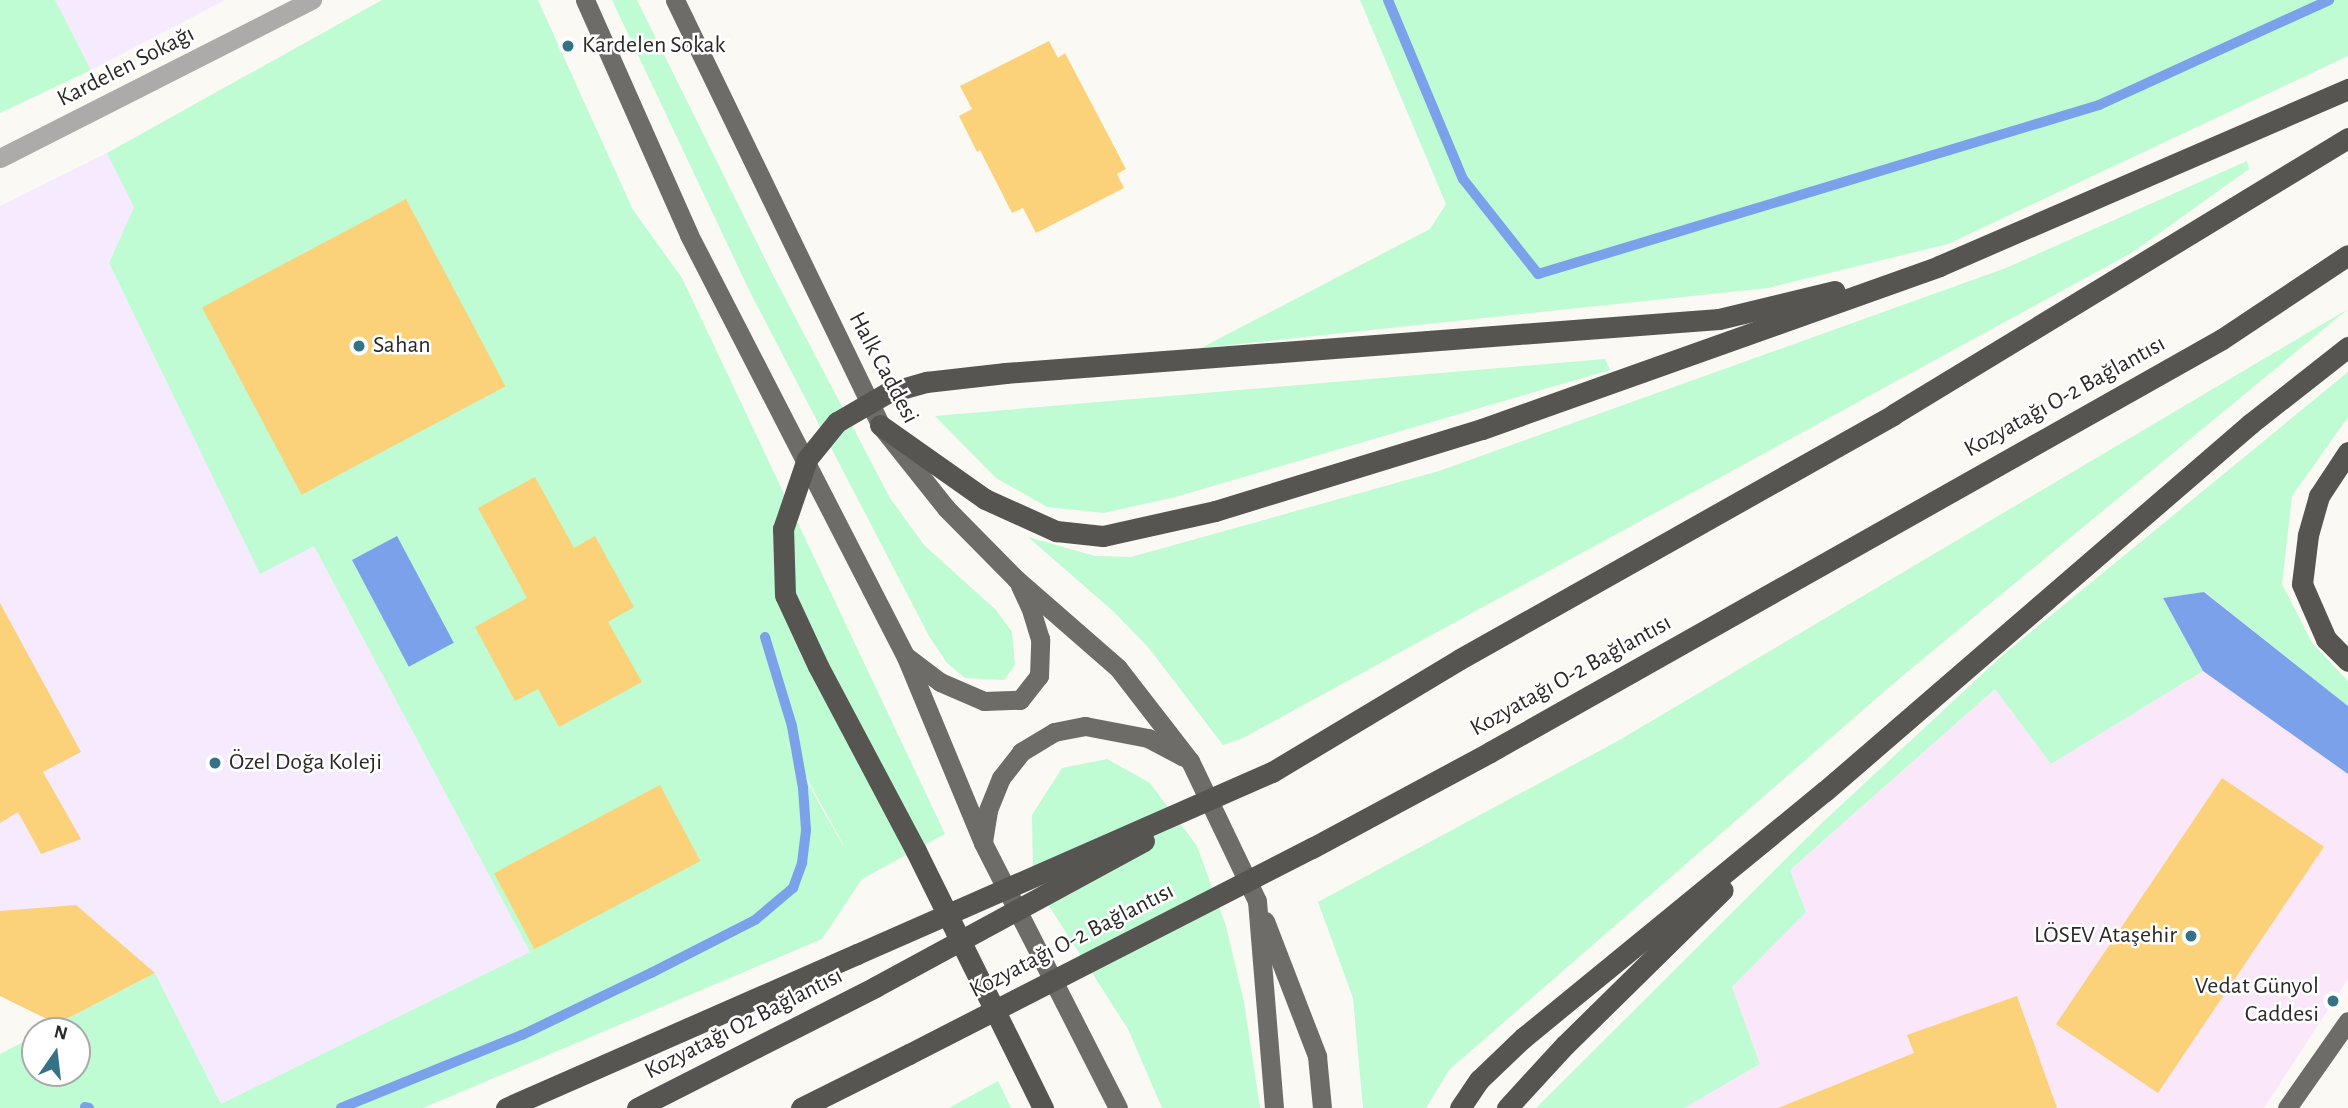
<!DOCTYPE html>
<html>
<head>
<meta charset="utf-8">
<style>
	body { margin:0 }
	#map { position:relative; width:2348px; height:1108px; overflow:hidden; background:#fbf9f4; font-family:"Alegreya Sans",sans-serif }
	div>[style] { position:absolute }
	.commercial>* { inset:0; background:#fae8fa }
	.education>* { inset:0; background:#f5eafe }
	.green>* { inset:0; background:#bffbd3 }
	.water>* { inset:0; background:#7ba1eb; transform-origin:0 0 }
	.stream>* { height:10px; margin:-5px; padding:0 5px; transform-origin:5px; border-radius:5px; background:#7ba1eb }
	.building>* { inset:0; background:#fbd27a; transform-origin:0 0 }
	.tertiary>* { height:19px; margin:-9.5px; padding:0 9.5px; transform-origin:9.5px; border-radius:9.5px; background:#acabaa }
	.primary>* { height:19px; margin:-9.5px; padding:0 9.5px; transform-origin:9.5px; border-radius:9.5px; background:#6d6c69 }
	.motorway>* { height:21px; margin:-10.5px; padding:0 10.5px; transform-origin:10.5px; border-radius:10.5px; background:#575552 }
	.motorway-bridge>* { height:21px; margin:-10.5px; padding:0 10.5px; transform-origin:10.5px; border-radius:10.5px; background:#575552 }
	.dots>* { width:19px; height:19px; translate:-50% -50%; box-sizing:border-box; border:4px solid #fff; border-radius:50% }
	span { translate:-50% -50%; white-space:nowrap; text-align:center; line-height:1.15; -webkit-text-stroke:5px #fff; paint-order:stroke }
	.poi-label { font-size:24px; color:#2b2a29 }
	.left { translate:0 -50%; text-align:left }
	.right { translate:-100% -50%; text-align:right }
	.street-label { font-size:24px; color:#2b2a29 }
	.north { position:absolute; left:21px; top:1017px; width:70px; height:70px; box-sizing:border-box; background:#fff; border:2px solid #aaaaa9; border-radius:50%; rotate:14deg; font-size:19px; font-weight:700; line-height:28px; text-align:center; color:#2b2a29 }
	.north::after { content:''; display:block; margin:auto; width:24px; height:32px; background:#347387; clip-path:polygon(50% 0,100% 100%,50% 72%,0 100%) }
</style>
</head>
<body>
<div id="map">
	<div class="commercial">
		<div style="clip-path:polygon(2203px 671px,2348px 774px,2348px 979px,2264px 1108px,1684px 1108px,1760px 1064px,1732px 987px,1806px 912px,1790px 870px,1995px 689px,2051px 764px)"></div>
	</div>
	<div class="education">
		<div style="clip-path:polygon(55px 0,225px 0,91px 70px)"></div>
		<div style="clip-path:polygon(107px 153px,134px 207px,109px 263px,260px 573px,314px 546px,530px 952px,221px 1104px,155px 973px,57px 1024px,0 996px,0 206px)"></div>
	</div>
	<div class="green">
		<div style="clip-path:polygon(0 0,55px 0,91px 70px,0 113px)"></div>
		<div style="clip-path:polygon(evenodd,382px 0,538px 0,633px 210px,682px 278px,945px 834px,862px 879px,822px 939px,423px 1108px,0 1108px,0 1054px,35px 1036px,35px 1073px,77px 1073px,77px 1031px,44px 1031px,155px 973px,221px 1104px,530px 952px,314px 546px,260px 574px,109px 263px,134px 207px,107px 153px,382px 0,777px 724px,843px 844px,843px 845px,822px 809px,777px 724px)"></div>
		<div style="clip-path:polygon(612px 0,637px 0,773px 275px,890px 498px,924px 545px,996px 610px,1012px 632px,1015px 665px,1004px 680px,965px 678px,947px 663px,929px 636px,750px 292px)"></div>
		<div style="clip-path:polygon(1360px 0,2348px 0,2348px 56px,1948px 244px,1768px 288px,1201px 348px,1430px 229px,1446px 204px)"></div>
		<div style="clip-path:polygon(2247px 161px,2249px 169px,2133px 252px,1243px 738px,1223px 745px,1148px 647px,1113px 611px,1028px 537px,1095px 556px,1131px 557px,1439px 471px,2006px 268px)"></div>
		<div style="clip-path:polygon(2348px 309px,1901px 677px,1449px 1070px,1426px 1108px,1363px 1108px,1353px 998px,1318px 902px,1616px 742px)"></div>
		<div style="clip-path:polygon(1605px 359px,1610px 370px,1175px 497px,1104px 513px,1047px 507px,996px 478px,935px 416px)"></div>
		<div style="clip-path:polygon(2348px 372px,2348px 417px,2292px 496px,2282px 584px,2312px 643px,2348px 681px,2348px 706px,2205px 592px,2163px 598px,2203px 671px,2051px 764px,1995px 689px,1790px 870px,1806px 912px,1732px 987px,1760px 1064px,1684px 1108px,1536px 1108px,1824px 821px,2004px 654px)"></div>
		<div style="clip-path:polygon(1107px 759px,1150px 783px,1197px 846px,1226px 926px,1244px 1002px,1260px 1108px,1162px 1108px,1128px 1029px,1033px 881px,1032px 815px,1062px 768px)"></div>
		<div style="clip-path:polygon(998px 1081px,1011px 1108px,949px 1108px)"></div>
	</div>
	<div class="water">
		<div style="left:397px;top:536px;width:121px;height:51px;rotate:62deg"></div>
		<div style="clip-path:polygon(2204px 592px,2348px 706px,2348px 774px,2203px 671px,2163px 598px)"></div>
	</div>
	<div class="stream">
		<div style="left:1388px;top:0;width:194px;rotate:67.3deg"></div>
		<div style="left:1463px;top:179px;width:121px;rotate:51.7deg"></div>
		<div style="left:1538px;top:274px;width:586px;rotate:-16.76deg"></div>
		<div style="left:2099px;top:105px;width:253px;rotate:-24.5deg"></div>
		<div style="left:85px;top:1107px;width:4px;rotate:14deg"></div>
		<div style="left:341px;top:1108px;width:195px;rotate:-22deg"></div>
		<div style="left:522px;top:1035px;width:143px;rotate:-25.7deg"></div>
		<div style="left:651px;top:973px;width:117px;rotate:-27deg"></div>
		<div style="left:755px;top:920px;width:50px;rotate:-40.1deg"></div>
		<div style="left:793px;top:888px;width:27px;rotate:-70deg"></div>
		<div style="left:802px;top:863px;width:33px;rotate:-83deg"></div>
		<div style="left:806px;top:830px;width:42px;rotate:-94.1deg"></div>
		<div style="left:803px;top:788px;width:63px;rotate:-100.1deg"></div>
		<div style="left:792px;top:726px;width:93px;rotate:-106.9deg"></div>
	</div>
	<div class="building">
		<div style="clip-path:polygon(1049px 41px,1058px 58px,1065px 53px,1126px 169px,1117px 174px,1124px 188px,1036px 233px,1023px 208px,1012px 213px,980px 150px,977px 152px,959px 116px,972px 109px,960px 86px)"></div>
		<div style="left:406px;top:199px;width:212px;height:231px;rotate:62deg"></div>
		<div style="clip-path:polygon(535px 477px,574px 548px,595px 536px,634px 607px,608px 622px,642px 682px,559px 727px,538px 689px,515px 701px,475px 627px,527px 598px,478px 508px)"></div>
		<div style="clip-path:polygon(0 603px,81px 752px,43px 772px,81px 839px,41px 854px,18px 812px,0 823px)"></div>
		<div style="left:2222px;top:778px;width:123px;height:297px;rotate:34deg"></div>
		<div style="left:660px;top:785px;width:86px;height:188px;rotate:62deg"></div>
		<div style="clip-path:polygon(76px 905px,155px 973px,57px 1024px,0 996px,0 911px)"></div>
		<div style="clip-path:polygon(2017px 996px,2057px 1108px,1778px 1108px,1914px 1053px,1907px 1035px)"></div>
	</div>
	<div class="tertiary">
		<div style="left:0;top:158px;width:350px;rotate:-26.9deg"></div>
	</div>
	<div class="primary">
		<div style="left:585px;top:0;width:257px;rotate:66.1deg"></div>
		<div style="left:689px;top:235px;width:475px;rotate:62.8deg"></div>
		<div style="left:906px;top:657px;width:201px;rotate:67.5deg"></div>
		<div style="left:983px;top:843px;width:297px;rotate:63deg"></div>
		<div style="left:675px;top:0;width:472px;rotate:64.2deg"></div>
		<div style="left:880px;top:425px;width:106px;rotate:51.5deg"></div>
		<div style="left:946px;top:508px;width:100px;rotate:45.4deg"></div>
		<div style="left:1016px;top:579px;width:135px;rotate:41.1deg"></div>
		<div style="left:1118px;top:668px;width:118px;rotate:52.3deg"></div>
		<div style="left:1190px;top:761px;width:155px;rotate:64.4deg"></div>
		<div style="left:1257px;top:901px;width:208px;rotate:85.3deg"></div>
		<div style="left:907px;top:657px;width:41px;rotate:37.1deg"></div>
		<div style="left:940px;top:682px;width:48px;rotate:23.4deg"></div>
		<div style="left:984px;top:701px;width:36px;rotate:-2deg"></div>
		<div style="left:1020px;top:700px;width:31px;rotate:-52deg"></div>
		<div style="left:1039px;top:676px;width:37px;rotate:-88deg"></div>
		<div style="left:1040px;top:639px;width:34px;rotate:-107deg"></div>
		<div style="left:1030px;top:607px;width:23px;rotate:-115deg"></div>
		<div style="left:983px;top:842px;width:32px;rotate:-81deg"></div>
		<div style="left:988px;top:810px;width:35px;rotate:-68deg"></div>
		<div style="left:1001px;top:778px;width:33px;rotate:-52deg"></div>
		<div style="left:1021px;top:752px;width:39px;rotate:-31deg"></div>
		<div style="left:1054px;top:732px;width:32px;rotate:-11deg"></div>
		<div style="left:1085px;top:726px;width:64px;rotate:10.8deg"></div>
		<div style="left:1148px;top:738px;width:40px;rotate:28deg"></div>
		<div style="left:1265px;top:921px;width:145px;rotate:68.9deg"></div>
		<div style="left:1317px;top:1056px;width:52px;rotate:84.5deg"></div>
		<div style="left:2287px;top:1108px;width:106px;rotate:-55deg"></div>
	</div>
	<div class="motorway">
		<div style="left:1005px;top:373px;width:716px;rotate:-4.33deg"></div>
		<div style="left:1719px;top:319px;width:119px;rotate:-13.6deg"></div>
		<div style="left:880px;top:425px;width:128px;rotate:35.2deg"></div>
		<div style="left:985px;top:499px;width:78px;rotate:24.3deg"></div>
		<div style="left:1056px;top:531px;width:47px;rotate:6.1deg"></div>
		<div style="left:1103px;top:536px;width:115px;rotate:-12.6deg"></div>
		<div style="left:1215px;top:511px;width:279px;rotate:-17.1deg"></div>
		<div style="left:1482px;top:429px;width:485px;rotate:-19.6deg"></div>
		<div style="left:1939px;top:266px;width:446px;rotate:-23.4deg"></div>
		<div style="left:2348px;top:452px;width:53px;rotate:123.4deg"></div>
		<div style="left:2319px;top:496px;width:41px;rotate:105.8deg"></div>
		<div style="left:2308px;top:535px;width:49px;rotate:97deg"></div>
		<div style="left:2302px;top:584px;width:60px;rotate:66.4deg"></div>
		<div style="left:2326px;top:639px;width:31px;rotate:45deg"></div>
		<div style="left:1272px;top:772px;width:219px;rotate:-31deg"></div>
		<div style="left:1460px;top:659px;width:498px;rotate:-29.4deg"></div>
		<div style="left:1894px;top:414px;width:531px;rotate:-31.3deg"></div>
		<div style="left:1312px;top:848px;width:202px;rotate:-28.3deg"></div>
		<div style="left:1490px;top:752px;width:840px;rotate:-29.43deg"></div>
		<div style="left:2222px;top:339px;width:151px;rotate:-33.7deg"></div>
		<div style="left:916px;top:851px;width:287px;rotate:63.7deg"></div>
		<div style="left:506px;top:1108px;width:383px;rotate:-23.7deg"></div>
		<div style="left:637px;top:1108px;width:267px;rotate:-26.9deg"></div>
		<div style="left:801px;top:1108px;width:121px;rotate:-26.6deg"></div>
		<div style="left:1460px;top:1108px;width:34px;rotate:-56deg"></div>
		<div style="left:1479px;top:1080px;width:61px;rotate:-43.7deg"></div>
		<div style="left:1523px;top:1038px;width:390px;rotate:-39.3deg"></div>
		<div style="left:1825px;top:791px;width:562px;rotate:-40.81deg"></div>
		<div style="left:2250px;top:424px;width:125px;rotate:-38.2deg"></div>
		<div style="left:1507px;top:1108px;width:86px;rotate:-47.4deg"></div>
		<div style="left:1565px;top:1045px;width:221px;rotate:-44.5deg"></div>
	</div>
	<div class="motorway-bridge">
		<div style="left:916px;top:851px;width:209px;rotate:-117.9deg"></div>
		<div style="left:818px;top:666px;width:78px;rotate:-114.9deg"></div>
		<div style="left:785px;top:595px;width:66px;rotate:-91.7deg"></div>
		<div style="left:783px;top:529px;width:74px;rotate:-71.1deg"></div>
		<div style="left:807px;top:459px;width:48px;rotate:-51deg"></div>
		<div style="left:837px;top:422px;width:58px;rotate:-30.1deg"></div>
		<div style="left:887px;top:393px;width:41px;rotate:-15.8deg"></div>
		<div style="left:926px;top:382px;width:80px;rotate:-6.5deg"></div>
		<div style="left:857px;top:954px;width:453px;rotate:-23.7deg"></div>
		<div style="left:875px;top:987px;width:306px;rotate:-28.5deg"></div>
		<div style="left:909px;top:1054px;width:453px;rotate:-27.1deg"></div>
	</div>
	<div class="dots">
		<div style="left:568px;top:46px;background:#347387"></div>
		<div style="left:359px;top:346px;background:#347387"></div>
		<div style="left:215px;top:763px;background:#347387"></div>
		<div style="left:2191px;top:936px;background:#347387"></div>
		<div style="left:2333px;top:1001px;background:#347387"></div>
	</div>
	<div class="poi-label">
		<span class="left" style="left:582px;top:46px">Kardelen Sokak</span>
		<span class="left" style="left:373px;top:346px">Sahan</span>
		<span class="left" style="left:229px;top:763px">Özel Doğa Koleji</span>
		<span class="right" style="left:2177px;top:936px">LÖSEV Ataşehir</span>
		<span class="right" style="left:2319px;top:1001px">Vedat Günyol<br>Caddesi</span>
	</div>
	<div class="street-label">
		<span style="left:126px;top:67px;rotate:-27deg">Kardelen Sokağı</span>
		<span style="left:883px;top:368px;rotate:62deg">Halk Caddesi</span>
		<span style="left:2065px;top:397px;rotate:-29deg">Kozyatağı O-2 Bağlantısı</span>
		<span style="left:1571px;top:676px;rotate:-29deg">Kozyatağı O-2 Bağlantısı</span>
		<span style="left:1072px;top:941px;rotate:-27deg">Kozyatağı O-2 Bağlantısı</span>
		<span style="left:744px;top:1024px;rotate:-27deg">Kozyatağı O2 Bağlantısı</span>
	</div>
	<div class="north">N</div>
</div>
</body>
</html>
